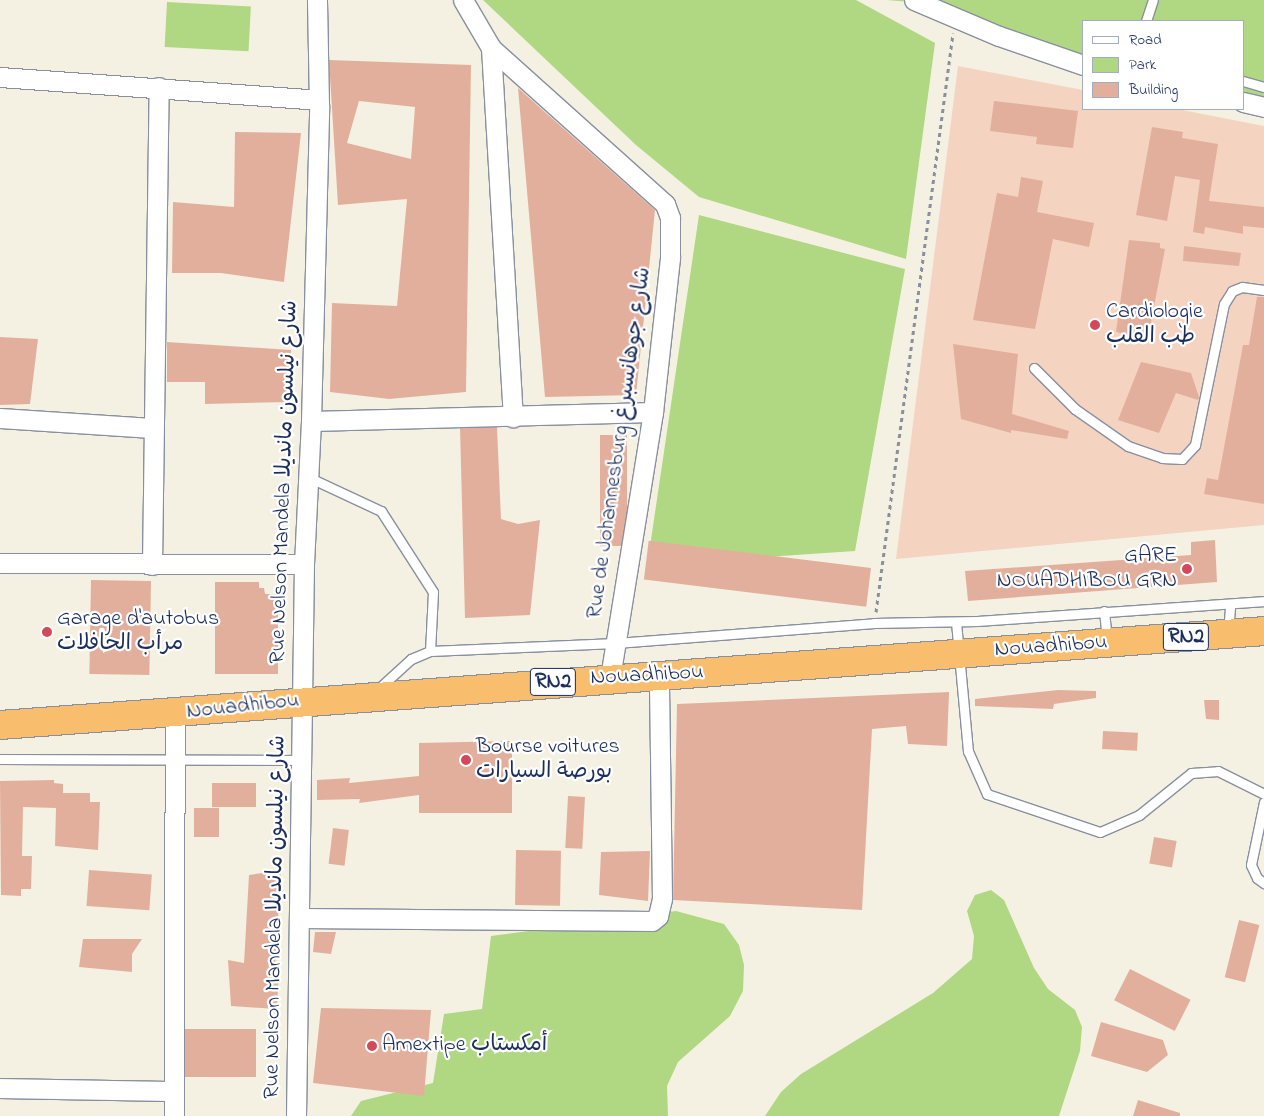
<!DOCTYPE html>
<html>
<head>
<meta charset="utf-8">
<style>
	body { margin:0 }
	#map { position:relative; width:1264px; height:1116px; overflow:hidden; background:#f5f1e2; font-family:"Indie Flower","Playpen Sans Arabic",sans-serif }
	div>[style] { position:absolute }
	.built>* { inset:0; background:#f4d3c0 }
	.green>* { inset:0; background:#b0d782; transform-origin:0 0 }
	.building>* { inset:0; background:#e3af9d; transform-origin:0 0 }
	.path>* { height:3px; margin-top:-1.5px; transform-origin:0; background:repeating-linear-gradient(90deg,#8890a0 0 4px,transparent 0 8px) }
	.roads { filter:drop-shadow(1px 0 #8890a0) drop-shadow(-1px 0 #8890a0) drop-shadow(0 1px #8890a0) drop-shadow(0 -1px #8890a0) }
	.service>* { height:9px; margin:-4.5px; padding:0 4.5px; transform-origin:4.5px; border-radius:4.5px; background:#fff }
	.minor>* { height:19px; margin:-9.5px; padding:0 9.5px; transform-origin:9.5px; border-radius:9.5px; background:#fff }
	.trunk>* { height:28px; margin:-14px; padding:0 14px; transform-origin:14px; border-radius:14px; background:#f9be6d }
	.dots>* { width:14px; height:14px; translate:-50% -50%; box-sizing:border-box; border:2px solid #fff; border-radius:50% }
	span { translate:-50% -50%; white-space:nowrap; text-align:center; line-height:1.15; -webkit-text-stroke:4.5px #fff; paint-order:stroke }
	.shield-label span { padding:1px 4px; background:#fff; border:1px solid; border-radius:4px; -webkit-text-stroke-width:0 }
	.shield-label { font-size:21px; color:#1b2f5e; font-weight:700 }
	.poi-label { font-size:22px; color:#1b2f5e }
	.left { translate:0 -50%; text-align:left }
	.right { translate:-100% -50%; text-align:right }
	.street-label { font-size:22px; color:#1b2f5e }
	.legend { position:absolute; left:1082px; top:20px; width:162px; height:90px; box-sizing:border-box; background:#fff; border:1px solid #a4acbf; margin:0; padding:6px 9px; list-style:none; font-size:15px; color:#1b2f5e }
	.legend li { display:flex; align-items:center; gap:10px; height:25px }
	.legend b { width:25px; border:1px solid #a4acbf }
</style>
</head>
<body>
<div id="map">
	<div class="built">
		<div style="clip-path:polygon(958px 66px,1083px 90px,1083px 109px,1177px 109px,1264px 126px,1264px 525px,896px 559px)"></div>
	</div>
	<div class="green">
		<div style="clip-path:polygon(483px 0,856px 0,935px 43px,906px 259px,699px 197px,636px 145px)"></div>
		<div style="clip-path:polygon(887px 0,1264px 0,1264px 117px,1234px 109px,1243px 109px,1243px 21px,1083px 21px,1083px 67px,935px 4px)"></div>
		<div style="left:167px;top:2px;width:84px;height:45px;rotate:3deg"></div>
		<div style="clip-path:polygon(699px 215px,905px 269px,855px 551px,662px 564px,648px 560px)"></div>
		<div style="clip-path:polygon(991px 890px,1004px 900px,1034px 968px,1048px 989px,1075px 1010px,1082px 1027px,1080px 1051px,1059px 1116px,765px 1116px,781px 1092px,801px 1074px,933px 993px,972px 959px,974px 936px,967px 911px,975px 895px)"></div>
		<div style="clip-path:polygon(676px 911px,724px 924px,739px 945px,744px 965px,743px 991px,730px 1016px,678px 1062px,667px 1086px,668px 1116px,351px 1116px,361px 1101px,433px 1083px,444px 1014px,482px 1009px,491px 936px)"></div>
	</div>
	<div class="building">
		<div style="clip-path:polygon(evenodd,329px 60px,471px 65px,466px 392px,389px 399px,330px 392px,332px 303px,397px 306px,407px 199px,338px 205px,329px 60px,359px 101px,415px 107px,411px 159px,347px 143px,359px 101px)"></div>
		<div style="clip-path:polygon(518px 88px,655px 210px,636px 395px,545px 397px)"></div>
		<div style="clip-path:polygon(994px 101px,1078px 111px,1073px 148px,1036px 144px,1037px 137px,990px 131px)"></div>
		<div style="clip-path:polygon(1152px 127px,1183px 132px,1182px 138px,1218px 144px,1209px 201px,1264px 207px,1264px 228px,1243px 226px,1243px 234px,1205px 227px,1204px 234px,1193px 232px,1200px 180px,1175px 176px,1167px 221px,1136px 215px)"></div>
		<div style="clip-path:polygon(235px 132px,301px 133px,284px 282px,221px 273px,172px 273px,173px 202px,234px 207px)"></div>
		<div style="clip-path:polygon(1021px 177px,1043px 181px,1037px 212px,1094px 223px,1089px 247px,1053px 239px,1035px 329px,973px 320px,997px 193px,1018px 197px)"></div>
		<div style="clip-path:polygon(1129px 240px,1160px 243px,1160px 248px,1165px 249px,1148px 338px,1116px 332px)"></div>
		<div style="clip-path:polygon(1184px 246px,1241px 253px,1239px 266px,1183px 261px)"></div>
		<div style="clip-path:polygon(1257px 297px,1264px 297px,1264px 504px,1204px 494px,1207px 478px,1218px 480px,1243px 345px,1249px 345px)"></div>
		<div style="clip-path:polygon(0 337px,38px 339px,30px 404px,0 405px)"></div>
		<div style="clip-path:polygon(167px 342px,291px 350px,290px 402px,205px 404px,205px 382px,167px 382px)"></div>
		<div style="clip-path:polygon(953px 344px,1018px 354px,1012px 414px,1069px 431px,1067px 439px,1011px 430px,1011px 433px,961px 419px)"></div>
		<div style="clip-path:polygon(1141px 362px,1191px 373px,1199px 397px,1198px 400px,1176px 393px,1159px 433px,1118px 420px)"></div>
		<div style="clip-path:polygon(497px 427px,501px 519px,518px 524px,540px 520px,530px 615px,465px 618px,460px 428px)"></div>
		<div style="left:600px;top:435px;width:27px;height:111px"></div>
		<div style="clip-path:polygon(1215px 540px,1217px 582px,968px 601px,965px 571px,1191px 555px,1191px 542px)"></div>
		<div style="left:871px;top:568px;width:39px;height:224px;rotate:97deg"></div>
		<div style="left:91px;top:580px;width:60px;height:94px;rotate:1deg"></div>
		<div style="clip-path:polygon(215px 582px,259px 582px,259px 588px,264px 588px,265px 594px,278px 594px,278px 674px,215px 674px)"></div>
		<div style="clip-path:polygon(1058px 690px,1096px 691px,1096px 698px,1054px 704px,1053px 709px,975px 706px,975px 699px)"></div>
		<div style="clip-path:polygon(949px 692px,947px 746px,908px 744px,906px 726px,872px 729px,862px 910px,673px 900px,677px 704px)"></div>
		<div style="clip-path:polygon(1204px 700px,1219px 700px,1219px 720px,1206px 719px)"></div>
		<div style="left:1103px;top:731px;width:35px;height:18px;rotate:3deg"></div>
		<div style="clip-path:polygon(512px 741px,512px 813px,419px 813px,419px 795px,359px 803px,360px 799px,317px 800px,317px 780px,350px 778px,349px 783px,419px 776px,419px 743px)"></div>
		<div style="clip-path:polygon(54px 780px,54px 783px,63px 784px,63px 793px,90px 793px,90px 802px,100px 802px,98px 850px,55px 846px,56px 808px,23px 807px,22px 856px,32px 856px,31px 889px,21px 889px,21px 896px,1px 895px,0 781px)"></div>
		<div style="left:212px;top:783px;width:44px;height:24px"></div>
		<div style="left:568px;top:796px;width:17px;height:52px;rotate:3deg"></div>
		<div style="left:194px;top:808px;width:25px;height:29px"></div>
		<div style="left:333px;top:828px;width:16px;height:36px;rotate:7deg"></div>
		<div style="left:1154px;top:837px;width:23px;height:27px;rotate:10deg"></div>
		<div style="left:516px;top:850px;width:45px;height:55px;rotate:1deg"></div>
		<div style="clip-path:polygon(650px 851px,648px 901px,599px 895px,601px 852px)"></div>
		<div style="left:89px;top:870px;width:63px;height:36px;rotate:4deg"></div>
		<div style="clip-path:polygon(281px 870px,275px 968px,279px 968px,277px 1009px,231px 1006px,228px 960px,244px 963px,249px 875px)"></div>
		<div style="left:1239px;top:920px;width:21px;height:59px;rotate:14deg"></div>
		<div style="clip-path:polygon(315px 932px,336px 932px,331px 954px,313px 952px)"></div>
		<div style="clip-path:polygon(83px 939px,142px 939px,132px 954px,132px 972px,79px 967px)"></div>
		<div style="left:1130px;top:969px;width:68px;height:35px;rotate:27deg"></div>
		<div style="clip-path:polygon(321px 1008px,431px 1010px,424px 1096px,313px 1083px)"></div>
		<div style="clip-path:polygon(1101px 1022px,1163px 1040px,1168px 1055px,1147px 1072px,1091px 1056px)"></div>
		<div style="left:256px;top:1029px;width:48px;height:71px;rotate:90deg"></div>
		<div style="clip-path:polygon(1138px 1100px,1180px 1113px,1180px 1116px,1133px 1116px)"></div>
	</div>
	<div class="path">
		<div style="left:876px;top:612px;width:584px;rotate:-82.42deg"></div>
	</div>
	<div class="roads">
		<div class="service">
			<div style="left:1146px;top:21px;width:22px;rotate:-72deg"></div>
			<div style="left:1243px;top:81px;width:22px;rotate:16deg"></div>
			<div style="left:1034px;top:368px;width:58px;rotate:45deg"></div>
			<div style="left:1075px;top:409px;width:65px;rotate:34.9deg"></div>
			<div style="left:1128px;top:446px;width:36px;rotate:19deg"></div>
			<div style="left:1162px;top:458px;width:20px;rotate:3deg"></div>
			<div style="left:1182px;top:459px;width:19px;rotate:-47deg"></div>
			<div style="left:1195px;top:445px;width:144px;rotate:-78.4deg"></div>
			<div style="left:1224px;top:304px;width:15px;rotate:-58deg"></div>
			<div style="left:1232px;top:291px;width:11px;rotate:-22deg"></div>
			<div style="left:1242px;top:287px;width:22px;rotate:8deg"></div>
			<div style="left:308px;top:477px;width:81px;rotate:25deg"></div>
			<div style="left:381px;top:511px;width:96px;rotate:57.3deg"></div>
			<div style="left:433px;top:592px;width:59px;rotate:92.9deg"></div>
			<div style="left:1104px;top:611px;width:30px;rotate:84deg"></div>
			<div style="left:956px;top:622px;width:130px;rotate:84.7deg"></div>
			<div style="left:968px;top:751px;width:47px;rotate:66.2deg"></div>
			<div style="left:987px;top:794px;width:119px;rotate:18.6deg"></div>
			<div style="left:1100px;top:832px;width:43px;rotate:-23.6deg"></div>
			<div style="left:1139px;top:815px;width:67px;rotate:-38.9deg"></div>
			<div style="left:1191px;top:773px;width:27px;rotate:-4deg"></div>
			<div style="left:1218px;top:771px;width:51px;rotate:26.6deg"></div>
			<div style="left:1228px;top:631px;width:25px;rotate:-85deg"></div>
			<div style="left:377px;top:690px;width:46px;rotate:-42.4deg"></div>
			<div style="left:411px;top:659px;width:21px;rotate:-23deg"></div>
			<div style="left:430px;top:651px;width:186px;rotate:-2.5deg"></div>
			<div style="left:616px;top:643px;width:259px;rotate:-4.4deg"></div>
			<div style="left:874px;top:623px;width:104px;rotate:-1.1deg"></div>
			<div style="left:978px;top:621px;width:287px;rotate:-4deg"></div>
			<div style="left:0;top:759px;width:302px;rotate:0.2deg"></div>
			<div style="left:1264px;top:802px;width:64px;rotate:101.7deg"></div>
			<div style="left:1251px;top:865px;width:14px;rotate:65deg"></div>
			<div style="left:1257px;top:878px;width:9px;rotate:36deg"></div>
		</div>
		<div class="minor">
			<div style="left:463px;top:0;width:56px;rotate:59.7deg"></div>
			<div style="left:491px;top:48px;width:234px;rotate:41.9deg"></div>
			<div style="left:665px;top:204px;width:15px;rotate:70deg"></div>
			<div style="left:670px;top:218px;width:40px;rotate:90deg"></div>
			<div style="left:670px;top:258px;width:155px;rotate:96.3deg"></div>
			<div style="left:653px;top:412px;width:269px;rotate:99.2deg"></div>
			<div style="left:914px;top:0;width:92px;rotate:23deg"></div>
			<div style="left:999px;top:36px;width:89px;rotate:19deg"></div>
			<div style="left:491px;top:48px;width:370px;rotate:86.6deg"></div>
			<div style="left:0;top:77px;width:319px;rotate:4.1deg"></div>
			<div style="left:1243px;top:102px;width:22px;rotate:13deg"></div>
			<div style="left:0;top:418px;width:152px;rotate:3.8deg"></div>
			<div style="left:311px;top:421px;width:342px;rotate:-1.5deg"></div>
			<div style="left:0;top:563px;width:304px;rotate:0.2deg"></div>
			<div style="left:152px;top:565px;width:478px;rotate:-89.2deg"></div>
			<div style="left:301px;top:918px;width:351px;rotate:0.5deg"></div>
			<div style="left:652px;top:921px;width:8px;rotate:-40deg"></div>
			<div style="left:658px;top:916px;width:17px;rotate:-77deg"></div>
			<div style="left:662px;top:899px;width:223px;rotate:-90.8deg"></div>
			<div style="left:0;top:1088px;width:174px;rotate:1deg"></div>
			<div style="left:174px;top:1116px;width:402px;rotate:-89.9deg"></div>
			<div style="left:296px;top:1116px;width:552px;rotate:-89.17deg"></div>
			<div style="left:304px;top:564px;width:143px;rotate:-87.2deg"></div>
			<div style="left:311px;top:421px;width:316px;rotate:-88.5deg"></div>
			<div style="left:319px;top:105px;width:105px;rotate:-91.1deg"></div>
		</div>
		<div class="trunk">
			<div style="left:0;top:725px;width:1267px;rotate:-4.25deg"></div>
		</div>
	</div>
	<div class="dots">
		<div style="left:1095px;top:325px;background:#d1495b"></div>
		<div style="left:1187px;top:569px;background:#d1495b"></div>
		<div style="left:47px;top:632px;background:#d1495b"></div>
		<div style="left:466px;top:760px;background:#d1495b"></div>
		<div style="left:372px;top:1046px;background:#d1495b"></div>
	</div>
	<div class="shield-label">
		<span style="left:1186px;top:637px">RN2</span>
		<span style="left:553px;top:682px">RN2</span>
	</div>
	<div class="poi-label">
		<span class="left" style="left:1106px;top:325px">Cardiologie<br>طب القلب</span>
		<span class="right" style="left:1177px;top:569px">GARE<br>NOUADHIBOU GRN</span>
		<span class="left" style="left:57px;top:632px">Garage d'autobus<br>مرأب الحافلات</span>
		<span class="left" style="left:476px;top:760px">Bourse voitures<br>بورصة السيارات</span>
		<span class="left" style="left:382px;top:1046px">Amextipe أمكستاب</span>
	</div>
	<div class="street-label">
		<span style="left:620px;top:443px;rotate:-82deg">Rue de Johannesburg شارع جوهانسبرغ</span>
		<span style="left:285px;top:482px;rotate:-88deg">Rue Nelson Mandela شارع نيلسون مانديلا</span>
		<span style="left:1051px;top:647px;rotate:-4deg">Nouadhibou</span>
		<span style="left:647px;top:676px;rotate:-3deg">Nouadhibou</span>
		<span style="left:243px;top:707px;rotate:-6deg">Nouadhibou</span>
		<span style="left:276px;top:917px;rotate:-89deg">Rue Nelson Mandela شارع نيلسون مانديلا</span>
	</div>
	<ul class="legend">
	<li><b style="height:6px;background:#fff"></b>Road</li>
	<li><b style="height:14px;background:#b0d782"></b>Park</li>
	<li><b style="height:14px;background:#e3af9d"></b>Building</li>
	</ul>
</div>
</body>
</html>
